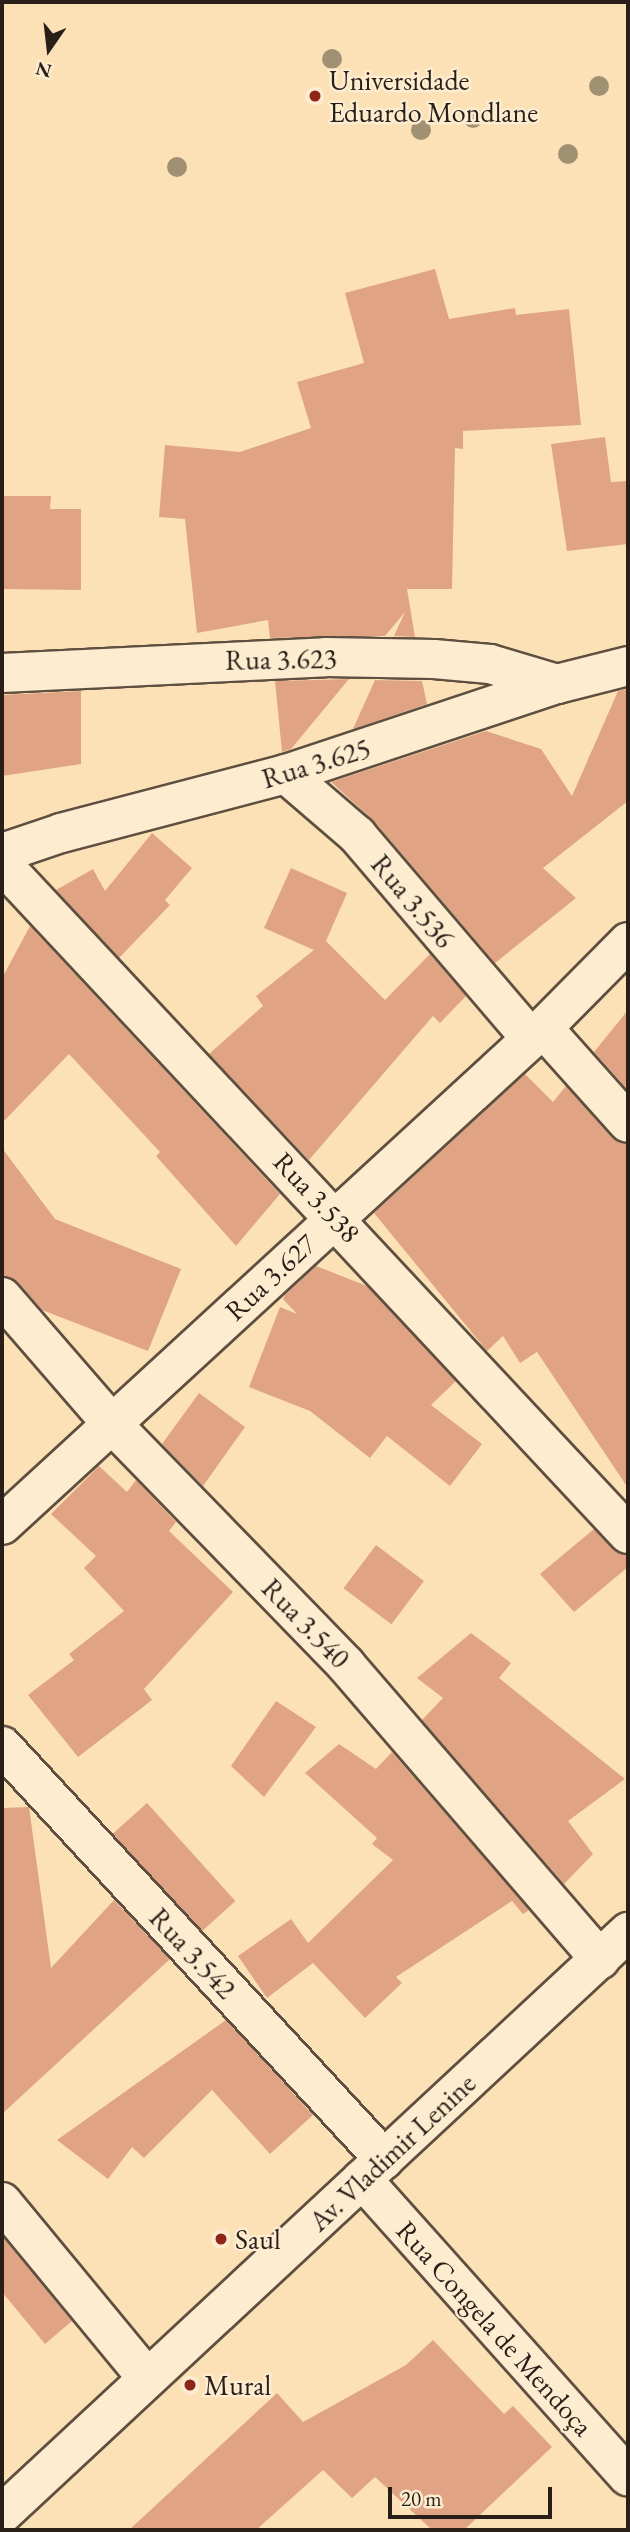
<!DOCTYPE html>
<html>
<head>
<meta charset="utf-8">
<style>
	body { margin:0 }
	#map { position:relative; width:630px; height:2532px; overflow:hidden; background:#fce1b6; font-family:"EB Garamond",serif }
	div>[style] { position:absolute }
	.building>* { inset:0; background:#e0a484; transform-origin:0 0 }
	.roads { filter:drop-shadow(2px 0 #5e4f40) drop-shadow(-2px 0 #5e4f40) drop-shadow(0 2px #5e4f40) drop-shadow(0 -2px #5e4f40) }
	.street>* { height:38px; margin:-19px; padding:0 19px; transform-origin:19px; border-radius:19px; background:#fdecd0 }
	.secondary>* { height:38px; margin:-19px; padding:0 19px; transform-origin:19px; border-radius:19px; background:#fdecd0 }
	.trees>* { width:20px; height:20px; margin:-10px; border-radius:50%; background:#a09173 }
	.dots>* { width:19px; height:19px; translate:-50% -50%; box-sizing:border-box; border:4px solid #fdecd0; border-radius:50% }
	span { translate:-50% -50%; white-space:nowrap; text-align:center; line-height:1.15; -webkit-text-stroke:5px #fdecd0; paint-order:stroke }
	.poi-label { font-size:28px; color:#291e18 }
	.left { translate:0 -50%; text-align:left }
	.street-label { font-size:28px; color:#291e18 }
	.frame { position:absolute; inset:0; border:4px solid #291e18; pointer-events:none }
	.north { position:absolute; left:14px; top:14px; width:70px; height:70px; -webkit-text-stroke:5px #fdecd0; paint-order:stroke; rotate:194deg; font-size:19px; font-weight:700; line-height:28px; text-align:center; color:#291e18 }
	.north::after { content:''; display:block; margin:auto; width:24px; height:32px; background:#291e18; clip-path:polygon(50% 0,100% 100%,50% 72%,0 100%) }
	.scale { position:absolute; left:388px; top:2487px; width:164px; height:32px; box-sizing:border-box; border:4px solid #291e18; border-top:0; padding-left:9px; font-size:21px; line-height:24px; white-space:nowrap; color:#291e18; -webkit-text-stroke:5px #fdecd0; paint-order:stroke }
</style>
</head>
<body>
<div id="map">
	<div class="building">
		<div style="clip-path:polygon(435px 269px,449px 319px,515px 308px,516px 315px,569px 309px,581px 425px,463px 431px,463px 449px,455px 448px,452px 589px,407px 589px,415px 637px,394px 636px,405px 612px,385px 636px,270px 638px,268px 620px,197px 633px,185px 519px,159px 517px,165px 445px,240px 452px,311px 428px,297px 382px,364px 363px,345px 293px)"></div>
		<div style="clip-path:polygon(605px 437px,611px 482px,628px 481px,628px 544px,567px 551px,551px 444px)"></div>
		<div style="clip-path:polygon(2px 496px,51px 496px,50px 509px,81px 509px,81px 590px,2px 589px)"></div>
		<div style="clip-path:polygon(349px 679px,291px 749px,282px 752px,275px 681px)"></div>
		<div style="clip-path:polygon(375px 680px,422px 681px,427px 704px,353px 729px)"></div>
		<div style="clip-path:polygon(628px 689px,628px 801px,543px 868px,576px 898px,495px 963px,374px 821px,331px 782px,486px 731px,541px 749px,572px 796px,618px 691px)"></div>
		<div style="clip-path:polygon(81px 691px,81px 764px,2px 776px,2px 695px)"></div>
		<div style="clip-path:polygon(152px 833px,192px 868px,165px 900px,170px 905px,119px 958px,56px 890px,93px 869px,105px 891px)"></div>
		<div style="clip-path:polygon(291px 868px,347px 893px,326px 941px,385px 1000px,430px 954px,466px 996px,440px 1023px,433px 1016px,309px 1160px,209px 1054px,263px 1006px,256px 996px,314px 950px,264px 928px)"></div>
		<div style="clip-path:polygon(30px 926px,280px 1194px,236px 1246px,156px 1156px,160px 1152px,69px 1054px,2px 1123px,2px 978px)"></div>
		<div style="clip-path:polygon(628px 1010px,628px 1090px,594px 1052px)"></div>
		<div style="clip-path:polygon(525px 1074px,553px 1102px,566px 1086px,612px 1138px,628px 1144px,628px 1488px,537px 1352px,520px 1363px,503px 1336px,487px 1351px,374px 1213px)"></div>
		<div style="clip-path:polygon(2px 1148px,55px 1219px,181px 1269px,148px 1351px,42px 1310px,18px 1282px,2px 1276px)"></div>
		<div style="clip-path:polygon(316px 1266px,367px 1286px,456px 1381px,431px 1405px,482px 1444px,450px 1486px,387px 1436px,370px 1458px,310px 1411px,249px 1387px,280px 1307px,297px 1314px,283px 1299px,285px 1295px)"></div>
		<div style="clip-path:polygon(199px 1393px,245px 1427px,203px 1486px,162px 1444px)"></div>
		<div style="clip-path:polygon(99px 1466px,127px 1492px,136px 1480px,176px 1522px,169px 1531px,233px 1592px,144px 1689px,152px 1700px,78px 1757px,28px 1695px,74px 1660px,69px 1654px,124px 1611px,84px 1568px,96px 1556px,51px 1514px)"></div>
		<div style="clip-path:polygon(594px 1529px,613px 1549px,628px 1555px,628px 1567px,574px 1612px,540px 1574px)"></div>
		<div style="left:376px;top:1545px;width:60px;height:54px;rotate:37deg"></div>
		<div style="clip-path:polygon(471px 1633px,511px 1663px,499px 1678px,625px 1779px,568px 1821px,593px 1854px,564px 1884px,422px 1720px,443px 1698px,417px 1678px)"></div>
		<div style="clip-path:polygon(276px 1701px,316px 1727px,264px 1797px,231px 1766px)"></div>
		<div style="clip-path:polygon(339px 1744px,376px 1769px,392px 1752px,529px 1910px,523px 1914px,512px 1901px,396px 1977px,402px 1983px,365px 2018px,313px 1963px,267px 1998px,238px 1956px,291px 1919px,308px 1943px,393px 1860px,372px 1844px,377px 1838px,305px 1773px)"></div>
		<div style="left:147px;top:1803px;width:132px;height:46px;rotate:48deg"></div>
		<div style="clip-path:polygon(29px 1807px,51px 1968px,114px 1900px,170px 1959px,2px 2114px,2px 1808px)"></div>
		<div style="clip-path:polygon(226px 2020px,313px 2115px,270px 2154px,212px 2090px,144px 2158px,132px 2147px,108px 2179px,57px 2140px)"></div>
		<div style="clip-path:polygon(2px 2236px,72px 2321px,45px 2344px,2px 2292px)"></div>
		<div style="clip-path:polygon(433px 2340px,504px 2414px,513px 2406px,552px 2447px,464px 2530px,432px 2530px,375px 2477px,352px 2498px,323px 2470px,256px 2530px,129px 2530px,277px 2393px,303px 2422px,406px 2365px)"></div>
	</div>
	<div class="roads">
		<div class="street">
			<div style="left:2px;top:673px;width:324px;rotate:-2.8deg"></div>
			<div style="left:326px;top:657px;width:108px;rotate:1.1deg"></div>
			<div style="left:434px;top:659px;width:56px;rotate:5.1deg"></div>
			<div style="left:490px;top:664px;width:70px;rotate:16.6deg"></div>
			<div style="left:286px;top:774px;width:94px;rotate:40.7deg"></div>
			<div style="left:357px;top:835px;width:268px;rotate:49.5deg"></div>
			<div style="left:2px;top:853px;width:62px;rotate:-18.7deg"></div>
			<div style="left:61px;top:833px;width:233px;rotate:-14.7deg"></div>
			<div style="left:286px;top:774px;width:286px;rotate:-18.4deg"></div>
			<div style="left:557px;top:684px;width:73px;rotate:-14.2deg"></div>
			<div style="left:2px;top:864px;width:917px;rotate:46.94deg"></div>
			<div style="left:543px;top:1028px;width:127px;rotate:48.2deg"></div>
			<div style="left:2px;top:1297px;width:168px;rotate:49.1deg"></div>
			<div style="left:112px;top:1424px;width:336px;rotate:45.8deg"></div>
			<div style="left:346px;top:1665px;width:389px;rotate:49.2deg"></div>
			<div style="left:2px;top:1525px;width:735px;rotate:-42.57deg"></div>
			<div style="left:543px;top:1028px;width:121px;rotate:-45.3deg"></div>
			<div style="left:2px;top:1746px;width:563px;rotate:47.23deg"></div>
			<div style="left:362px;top:2179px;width:399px;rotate:48.2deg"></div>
			<div style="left:2px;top:2202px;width:228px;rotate:50.5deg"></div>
		</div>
		<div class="secondary">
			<div style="left:2px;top:2514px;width:855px;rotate:-42.91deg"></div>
		</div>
	</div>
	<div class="trees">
		<div style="left:332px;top:59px"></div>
		<div style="left:599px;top:86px"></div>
		<div style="left:473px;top:118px"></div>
		<div style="left:421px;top:130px"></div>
		<div style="left:568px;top:154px"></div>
		<div style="left:177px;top:167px"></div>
	</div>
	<div class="dots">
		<div style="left:315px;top:96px;background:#8f2418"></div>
		<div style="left:221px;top:2239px;background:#8f2418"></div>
		<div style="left:190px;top:2385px;background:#8f2418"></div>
	</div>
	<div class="poi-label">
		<span class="left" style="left:329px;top:96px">Universidade<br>Eduardo Mondlane</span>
		<span class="left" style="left:235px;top:2239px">Saul</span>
		<span class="left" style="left:204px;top:2385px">Mural</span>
	</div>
	<div class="street-label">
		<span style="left:281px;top:659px;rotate:-1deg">Rua 3.623</span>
		<span style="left:316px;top:763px;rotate:-17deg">Rua 3.625</span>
		<span style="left:413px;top:901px;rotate:50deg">Rua 3.536</span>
		<span style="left:317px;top:1197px;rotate:47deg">Rua 3.538</span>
		<span style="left:270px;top:1277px;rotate:-43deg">Rua 3.627</span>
		<span style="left:306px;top:1623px;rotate:46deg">Rua 3.540</span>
		<span style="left:193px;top:1953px;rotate:47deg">Rua 3.542</span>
		<span style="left:392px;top:2152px;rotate:-43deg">Av. Vladimir Lenine</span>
		<span style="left:495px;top:2328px;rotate:48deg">Rua Congela de Mendoça</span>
	</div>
	<div class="frame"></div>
	<div class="north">N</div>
	<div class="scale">20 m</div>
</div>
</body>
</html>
